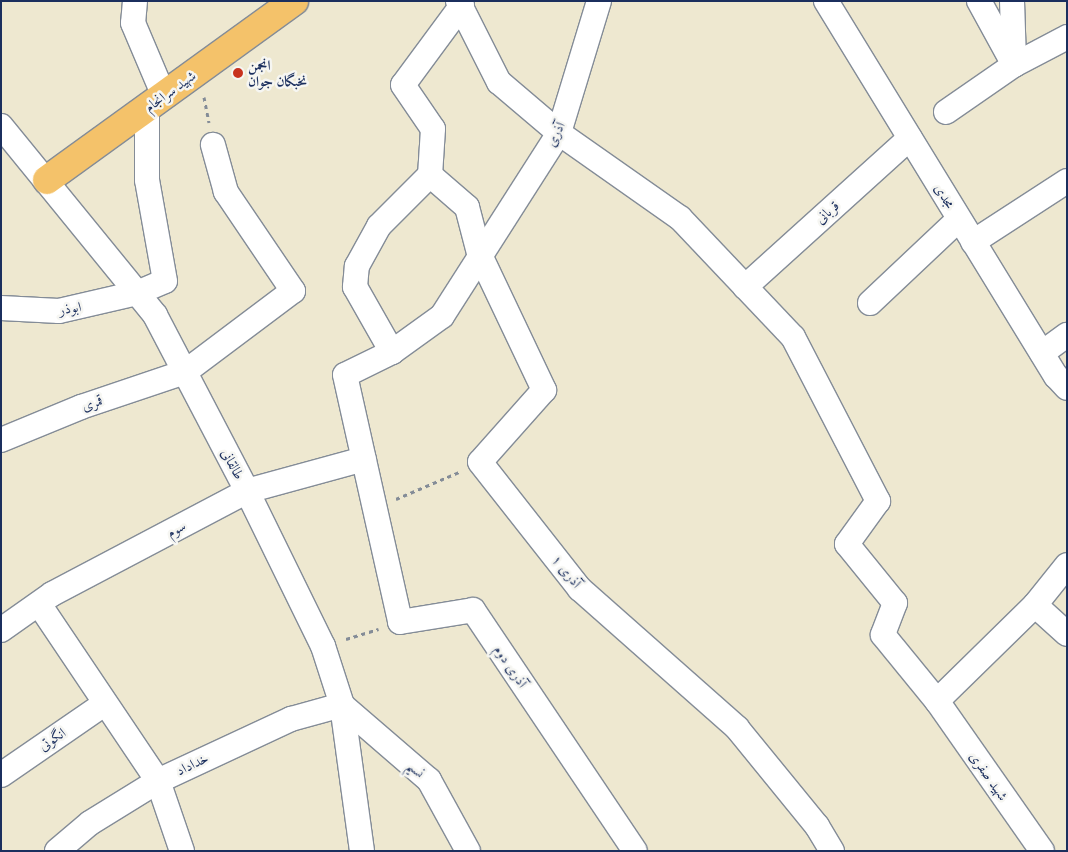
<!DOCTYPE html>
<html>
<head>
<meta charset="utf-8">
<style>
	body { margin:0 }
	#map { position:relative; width:1068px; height:852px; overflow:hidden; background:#eee8d0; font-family:"Libre Caslon Text",Amiri,serif }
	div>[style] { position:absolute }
	.path>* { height:3px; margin-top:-1.5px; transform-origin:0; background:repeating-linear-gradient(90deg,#848c97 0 4px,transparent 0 8px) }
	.roads { filter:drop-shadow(1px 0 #848c97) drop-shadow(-1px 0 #848c97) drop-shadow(0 1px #848c97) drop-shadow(0 -1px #848c97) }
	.minor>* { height:24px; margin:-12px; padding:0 12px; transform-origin:12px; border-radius:12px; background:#fff }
	.major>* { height:28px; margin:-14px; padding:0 14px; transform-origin:14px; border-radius:14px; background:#f4c26a }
	.dots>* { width:14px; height:14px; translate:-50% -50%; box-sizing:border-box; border:2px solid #f6f6f2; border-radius:50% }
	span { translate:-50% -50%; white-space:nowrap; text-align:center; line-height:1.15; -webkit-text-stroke:5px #f6f6f2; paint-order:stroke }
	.poi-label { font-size:14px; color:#1b2f5e; font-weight:700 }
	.left { translate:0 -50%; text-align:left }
	.street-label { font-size:14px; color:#1b2f5e }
	.frame { position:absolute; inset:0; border:2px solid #1b2f5e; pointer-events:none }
</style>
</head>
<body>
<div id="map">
	<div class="path">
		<div style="left:204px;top:97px;width:26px;rotate:79deg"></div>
		<div style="left:396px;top:499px;width:69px;rotate:-23.2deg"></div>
		<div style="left:346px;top:639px;width:34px;rotate:-17deg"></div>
	</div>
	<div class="roads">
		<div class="minor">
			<div style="left:135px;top:1px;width:22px;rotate:95deg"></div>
			<div style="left:133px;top:23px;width:79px;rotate:67deg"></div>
			<div style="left:458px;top:1px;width:91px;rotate:63.2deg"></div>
			<div style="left:499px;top:82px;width:79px;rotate:40.4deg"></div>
			<div style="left:559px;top:133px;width:148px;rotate:35.1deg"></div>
			<div style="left:680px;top:218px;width:164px;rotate:46.5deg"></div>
			<div style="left:793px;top:337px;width:185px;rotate:62.6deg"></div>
			<div style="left:878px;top:501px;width:53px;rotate:125.8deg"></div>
			<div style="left:847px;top:544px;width:76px;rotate:50.9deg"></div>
			<div style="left:895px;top:603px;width:34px;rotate:111deg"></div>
			<div style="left:883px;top:635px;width:85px;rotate:50.7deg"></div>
			<div style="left:937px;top:701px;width:183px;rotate:55deg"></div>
			<div style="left:599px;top:1px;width:138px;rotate:106.9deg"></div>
			<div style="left:559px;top:133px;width:217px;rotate:122.6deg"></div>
			<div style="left:442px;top:316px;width:62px;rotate:144.2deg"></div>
			<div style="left:392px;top:352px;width:52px;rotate:153.9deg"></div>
			<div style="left:345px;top:375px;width:253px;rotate:77.4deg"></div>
			<div style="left:400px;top:622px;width:74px;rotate:-9.3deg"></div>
			<div style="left:473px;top:610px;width:290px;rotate:56.1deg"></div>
			<div style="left:826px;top:1px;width:440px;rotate:58.5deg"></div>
			<div style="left:1056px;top:376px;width:16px;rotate:47deg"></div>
			<div style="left:979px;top:1px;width:73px;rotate:61.3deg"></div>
			<div style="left:1012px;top:1px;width:60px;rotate:88.1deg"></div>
			<div style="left:462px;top:5px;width:99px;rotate:126.4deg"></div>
			<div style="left:403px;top:85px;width:53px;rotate:55.7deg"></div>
			<div style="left:433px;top:129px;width:46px;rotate:93.7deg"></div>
			<div style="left:430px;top:175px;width:49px;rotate:40.9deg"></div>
			<div style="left:467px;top:207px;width:48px;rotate:75.4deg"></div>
			<div style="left:479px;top:253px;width:152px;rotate:64.6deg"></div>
			<div style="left:544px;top:390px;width:96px;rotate:131.6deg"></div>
			<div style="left:480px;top:462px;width:162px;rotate:51.8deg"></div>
			<div style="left:580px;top:589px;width:210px;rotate:41.5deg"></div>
			<div style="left:737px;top:728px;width:127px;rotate:50.8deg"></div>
			<div style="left:817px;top:826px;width:29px;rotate:59deg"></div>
			<div style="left:946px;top:112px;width:83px;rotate:-34.7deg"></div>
			<div style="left:1014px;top:65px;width:60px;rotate:-27.8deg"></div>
			<div style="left:1px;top:126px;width:244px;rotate:50.8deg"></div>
			<div style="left:155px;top:315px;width:199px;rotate:62.4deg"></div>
			<div style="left:247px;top:491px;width:173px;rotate:63.9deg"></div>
			<div style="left:323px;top:646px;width:62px;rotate:72.1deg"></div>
			<div style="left:342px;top:705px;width:147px;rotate:82.2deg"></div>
			<div style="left:973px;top:242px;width:112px;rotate:-33deg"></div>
			<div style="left:745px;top:287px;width:222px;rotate:-42.1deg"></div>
			<div style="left:870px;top:303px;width:122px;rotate:-43.3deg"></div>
			<div style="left:1px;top:308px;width:58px;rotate:3deg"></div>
			<div style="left:59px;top:311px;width:80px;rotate:-13deg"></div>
			<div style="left:137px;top:293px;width:30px;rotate:-23deg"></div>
			<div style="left:165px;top:281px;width:103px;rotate:-100.1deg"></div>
			<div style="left:147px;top:180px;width:72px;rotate:-90deg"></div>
			<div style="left:392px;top:352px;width:75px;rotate:-119.6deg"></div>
			<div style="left:355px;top:287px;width:21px;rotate:-85deg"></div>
			<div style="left:357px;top:266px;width:46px;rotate:-61.2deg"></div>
			<div style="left:379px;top:226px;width:72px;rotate:-45deg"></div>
			<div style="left:1042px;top:353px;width:31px;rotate:-36deg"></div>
			<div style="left:1px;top:440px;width:87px;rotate:-22.4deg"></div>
			<div style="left:81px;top:407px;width:110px;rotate:-18.6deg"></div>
			<div style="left:185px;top:372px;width:135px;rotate:-36.9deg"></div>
			<div style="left:293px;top:291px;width:120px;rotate:-124.1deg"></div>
			<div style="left:226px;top:192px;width:49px;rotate:-105.5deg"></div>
			<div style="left:39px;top:604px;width:213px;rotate:56.1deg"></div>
			<div style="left:158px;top:781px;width:74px;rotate:71.1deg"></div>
			<div style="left:1035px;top:605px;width:43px;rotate:42.2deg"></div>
			<div style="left:1px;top:630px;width:62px;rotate:-35.2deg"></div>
			<div style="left:52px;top:594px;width:221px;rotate:-27.8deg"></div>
			<div style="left:247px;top:491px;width:121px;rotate:-15.3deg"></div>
			<div style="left:937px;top:701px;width:137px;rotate:-44.4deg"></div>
			<div style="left:1035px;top:605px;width:51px;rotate:-51.3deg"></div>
			<div style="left:1px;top:775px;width:125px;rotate:-34.6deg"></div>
			<div style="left:57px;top:851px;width:43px;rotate:-40.3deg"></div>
			<div style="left:90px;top:823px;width:80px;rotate:-31.7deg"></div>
			<div style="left:158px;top:781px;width:147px;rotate:-25deg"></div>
			<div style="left:291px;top:719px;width:53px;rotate:-15.4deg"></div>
			<div style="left:342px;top:705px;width:115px;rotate:40.8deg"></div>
			<div style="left:429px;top:780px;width:81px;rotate:61.2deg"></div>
		</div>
		<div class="major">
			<div style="left:47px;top:180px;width:305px;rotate:-35.9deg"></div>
		</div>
	</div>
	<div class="dots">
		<div style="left:238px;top:73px;background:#c8321e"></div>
	</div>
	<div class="poi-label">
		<span class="left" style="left:248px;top:73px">انجمن<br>نخبگان جوان</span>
	</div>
	<div class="street-label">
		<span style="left:170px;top:91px;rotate:-36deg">شهید سرانجام</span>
		<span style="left:555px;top:134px;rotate:-63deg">آذری</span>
		<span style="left:945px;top:196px;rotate:59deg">مجدی</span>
		<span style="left:827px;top:212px;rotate:-42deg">قربانی</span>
		<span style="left:70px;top:308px;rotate:-10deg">ابوذر</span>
		<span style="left:92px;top:403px;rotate:-19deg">قمری</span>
		<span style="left:233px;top:464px;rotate:62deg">طالقانی</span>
		<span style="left:176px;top:529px;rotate:-28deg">سوم</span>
		<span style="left:567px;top:571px;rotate:51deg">آذری ۱</span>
		<span style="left:511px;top:666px;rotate:56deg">آذری دوم</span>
		<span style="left:52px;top:739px;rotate:-34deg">انگوتی</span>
		<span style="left:192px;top:764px;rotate:-26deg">خداداد</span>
		<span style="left:416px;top:769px;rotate:41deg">نسیم</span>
		<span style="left:989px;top:776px;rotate:55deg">شهید صفری</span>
	</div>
	<div class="frame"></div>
</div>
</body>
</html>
